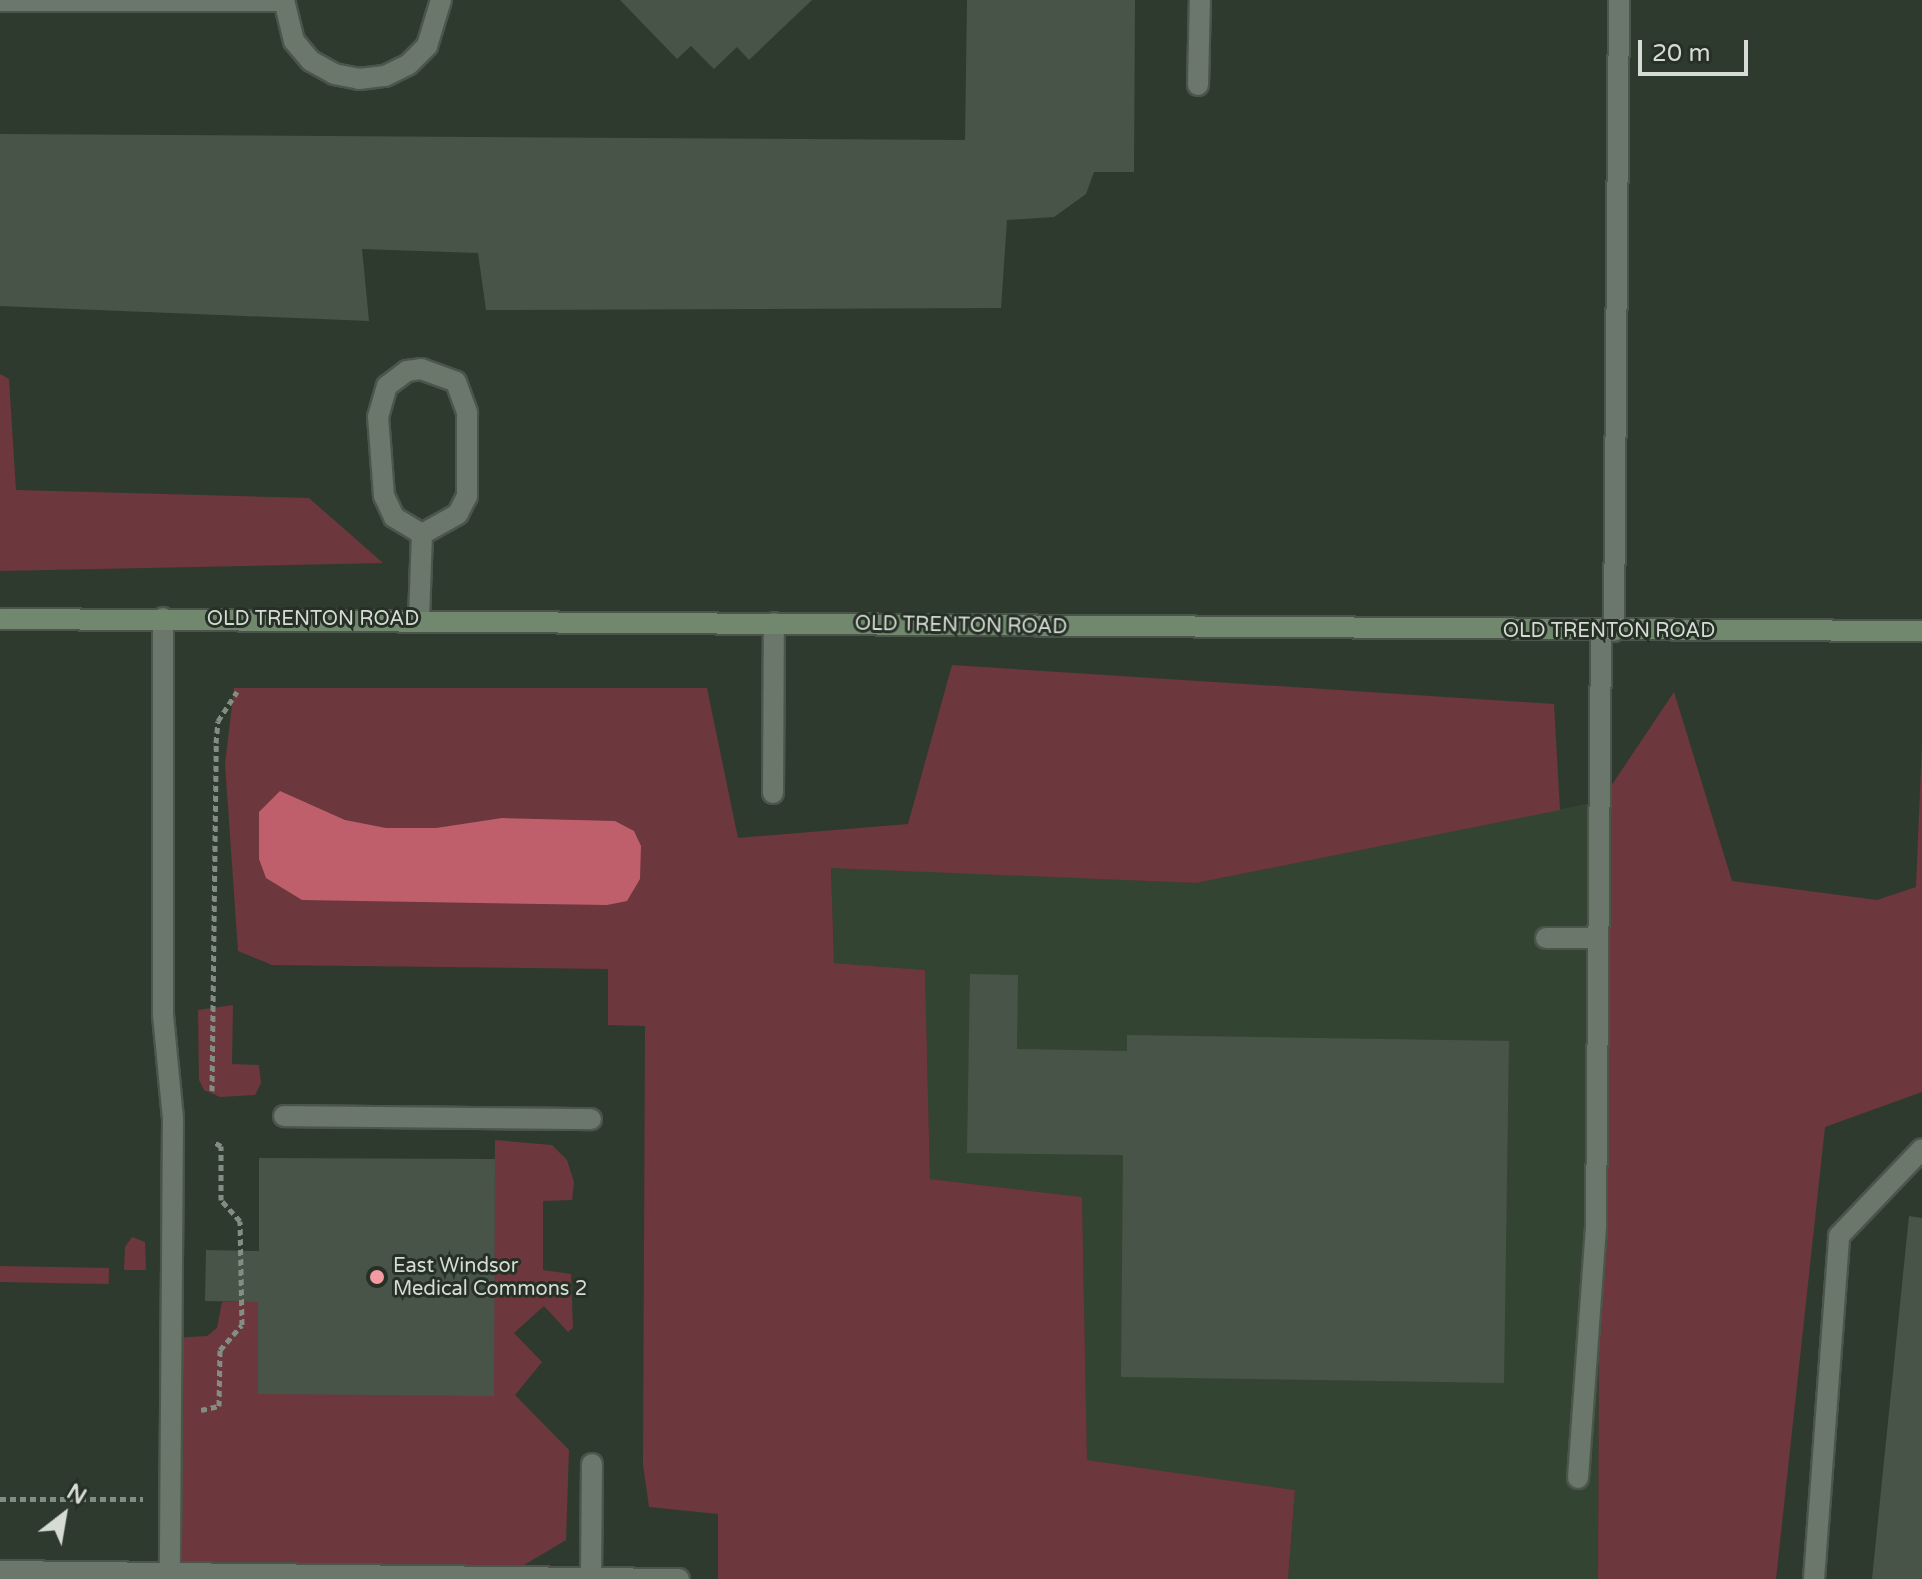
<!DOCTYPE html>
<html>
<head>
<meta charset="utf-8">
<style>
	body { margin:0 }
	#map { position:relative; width:1922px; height:1579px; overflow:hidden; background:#2f3a2f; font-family:"Varela Round",sans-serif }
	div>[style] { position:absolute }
	.built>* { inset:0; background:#344433 }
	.green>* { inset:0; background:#6c373d; transform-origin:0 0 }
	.water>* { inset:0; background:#be5f6b }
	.building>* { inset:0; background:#495448 }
	.path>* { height:5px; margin-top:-2.5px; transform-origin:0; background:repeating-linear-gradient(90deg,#848d84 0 6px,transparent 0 10px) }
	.roads { filter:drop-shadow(2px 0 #4c554c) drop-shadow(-2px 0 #4c554c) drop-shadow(0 2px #4c554c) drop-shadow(0 -2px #4c554c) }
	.lane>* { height:20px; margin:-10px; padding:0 10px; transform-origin:10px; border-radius:10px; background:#6b776a }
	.secondary>* { height:20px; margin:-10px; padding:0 10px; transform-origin:10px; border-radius:10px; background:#71886f }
	.dots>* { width:22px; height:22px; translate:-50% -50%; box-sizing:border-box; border:4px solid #263025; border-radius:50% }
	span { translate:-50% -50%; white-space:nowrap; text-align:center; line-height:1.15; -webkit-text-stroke:6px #263025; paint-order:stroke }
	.street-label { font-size:20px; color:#d6dcd5 }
	.poi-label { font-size:20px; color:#d6dcd5 }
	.left { translate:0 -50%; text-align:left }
	.north { position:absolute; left:24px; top:1475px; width:80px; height:80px; -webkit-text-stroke:6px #263025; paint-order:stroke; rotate:31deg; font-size:22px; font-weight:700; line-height:32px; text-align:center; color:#d6dcd5 }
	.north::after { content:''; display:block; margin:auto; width:28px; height:36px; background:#d6dcd5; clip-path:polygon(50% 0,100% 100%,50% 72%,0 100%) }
	.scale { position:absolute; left:1638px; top:40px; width:110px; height:36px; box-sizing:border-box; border:4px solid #d6dcd5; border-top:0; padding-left:10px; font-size:24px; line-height:28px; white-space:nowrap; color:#d6dcd5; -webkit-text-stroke:6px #263025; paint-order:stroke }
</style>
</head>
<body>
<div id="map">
	<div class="built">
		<div style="clip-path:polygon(1601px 801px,1598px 1579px,1288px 1579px,1295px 1490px,1087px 1460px,1082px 1197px,930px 1179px,925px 970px,834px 963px,831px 867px,1196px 883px)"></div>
	</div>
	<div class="green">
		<div style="clip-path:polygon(0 374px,9px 379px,16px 490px,309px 498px,383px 563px,0 571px)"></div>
		<div style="clip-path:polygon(952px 665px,1554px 704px,1560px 810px,1196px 883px,831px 868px,834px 963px,925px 970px,930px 1179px,1082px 1197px,1087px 1460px,1295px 1490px,1288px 1579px,718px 1579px,718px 1514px,649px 1507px,643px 1465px,645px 1026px,608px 1025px,608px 969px,272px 965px,238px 951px,225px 764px,234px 688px,707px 688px,738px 838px,908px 824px)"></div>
		<div style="clip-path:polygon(1674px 692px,1732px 881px,1877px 900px,1916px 887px,1922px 743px,1922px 1092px,1825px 1127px,1776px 1579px,1598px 1579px,1601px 801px)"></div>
		<div style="clip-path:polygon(233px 1005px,232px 1064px,259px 1065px,261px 1083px,255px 1095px,220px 1097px,204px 1090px,199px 1080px,198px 1010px)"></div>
		<div style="clip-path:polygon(495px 1140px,552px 1145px,567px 1160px,574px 1182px,572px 1200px,543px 1201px,543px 1270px,571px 1274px,573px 1328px,568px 1332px,544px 1306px,514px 1333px,542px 1362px,515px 1395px,569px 1450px,566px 1540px,519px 1568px,170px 1570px,171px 1338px,207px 1336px,217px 1328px,222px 1302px,258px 1302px,493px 1395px)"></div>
		<div style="clip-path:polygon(132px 1237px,145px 1242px,146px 1270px,124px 1270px,125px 1247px)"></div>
		<div style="left:0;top:1266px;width:109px;height:16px;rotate:1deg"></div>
	</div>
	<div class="water">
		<div style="clip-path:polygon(280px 791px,345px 820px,386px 828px,436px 828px,502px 818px,615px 821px,634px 831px,641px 846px,640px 879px,627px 901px,607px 905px,302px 900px,266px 878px,259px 859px,259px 812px)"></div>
	</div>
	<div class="building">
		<div style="clip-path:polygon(620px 0,812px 0,749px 60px,737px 47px,714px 69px,691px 46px,677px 59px)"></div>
		<div style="clip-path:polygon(967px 0,1135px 0,1134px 172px,1094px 172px,1086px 194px,1054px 217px,1007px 220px,1001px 308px,486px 310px,478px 253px,362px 249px,369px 321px,0 306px,0 134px,965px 140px)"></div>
		<div style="clip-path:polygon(970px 974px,1018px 975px,1017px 1049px,1127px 1051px,1127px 1035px,1509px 1041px,1504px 1383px,1121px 1377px,1123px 1155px,967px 1153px)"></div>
		<div style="clip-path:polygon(259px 1158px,495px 1159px,494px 1396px,258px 1394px,258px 1302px,205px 1301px,206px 1250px,259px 1251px)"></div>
		<div style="clip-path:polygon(1909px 1216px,1922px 1218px,1922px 1579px,1872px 1579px)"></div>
	</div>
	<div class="path">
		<div style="left:212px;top:1091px;width:348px;rotate:-89.3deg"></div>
		<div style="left:216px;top:743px;width:22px;rotate:-85deg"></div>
		<div style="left:218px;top:721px;width:35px;rotate:-57deg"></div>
		<div style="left:201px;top:1410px;width:18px;rotate:-13deg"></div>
		<div style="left:219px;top:1406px;width:56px;rotate:-89deg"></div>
		<div style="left:220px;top:1350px;width:33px;rotate:-49deg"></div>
		<div style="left:242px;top:1325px;width:104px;rotate:-91.1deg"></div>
		<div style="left:240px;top:1221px;width:28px;rotate:-132deg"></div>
		<div style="left:221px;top:1200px;width:54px;rotate:-90deg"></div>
		<div style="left:221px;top:1146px;width:10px;rotate:-151deg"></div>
		<div style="left:0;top:1499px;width:143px"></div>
	</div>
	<div class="roads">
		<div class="lane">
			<div style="left:284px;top:0;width:42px;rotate:76.3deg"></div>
			<div style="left:294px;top:41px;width:26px;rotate:50deg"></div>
			<div style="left:311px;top:61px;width:26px;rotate:29deg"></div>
			<div style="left:334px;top:74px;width:25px;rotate:11deg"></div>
			<div style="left:359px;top:79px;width:26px;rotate:-7deg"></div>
			<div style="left:385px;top:76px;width:25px;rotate:-26deg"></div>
			<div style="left:408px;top:65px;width:27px;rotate:-45deg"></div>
			<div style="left:427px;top:46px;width:48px;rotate:-73.1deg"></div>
			<div style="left:0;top:1px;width:284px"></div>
			<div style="left:1198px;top:85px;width:85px;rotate:-88.7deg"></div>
			<div style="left:421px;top:369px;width:37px;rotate:20deg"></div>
			<div style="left:456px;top:382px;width:33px;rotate:70deg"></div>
			<div style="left:467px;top:413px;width:83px;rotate:90deg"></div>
			<div style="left:467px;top:496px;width:20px;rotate:117deg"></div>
			<div style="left:458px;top:514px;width:41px;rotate:150.9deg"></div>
			<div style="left:422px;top:534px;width:33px;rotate:-149deg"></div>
			<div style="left:394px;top:517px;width:23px;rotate:-115deg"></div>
			<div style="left:384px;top:496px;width:79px;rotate:-94.3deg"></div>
			<div style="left:378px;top:417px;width:32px;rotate:-74deg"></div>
			<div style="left:387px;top:386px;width:25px;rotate:-37deg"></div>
			<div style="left:407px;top:371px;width:14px;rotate:-8deg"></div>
			<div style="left:163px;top:618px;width:397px;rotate:90deg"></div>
			<div style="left:163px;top:1015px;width:104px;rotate:84.5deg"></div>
			<div style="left:173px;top:1119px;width:460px;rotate:90.4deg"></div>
			<div style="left:419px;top:619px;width:85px;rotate:-88deg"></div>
			<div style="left:1614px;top:631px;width:631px;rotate:-89.55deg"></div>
			<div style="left:773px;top:793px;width:170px;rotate:-89.7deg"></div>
			<div style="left:1546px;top:938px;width:50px"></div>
			<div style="left:284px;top:1116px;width:307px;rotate:0.6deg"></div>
			<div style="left:1578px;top:1478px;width:252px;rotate:-85.9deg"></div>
			<div style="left:1596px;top:1227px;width:596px;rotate:-89.52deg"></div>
			<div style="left:0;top:1571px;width:679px;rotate:0.68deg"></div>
			<div style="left:591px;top:1577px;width:113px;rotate:-89.5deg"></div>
			<div style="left:1814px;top:1579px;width:344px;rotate:-85.8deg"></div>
			<div style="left:1839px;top:1236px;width:120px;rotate:-46.3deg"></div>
		</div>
		<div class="secondary">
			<div style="left:0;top:619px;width:1922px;rotate:0.36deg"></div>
		</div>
	</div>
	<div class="dots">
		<div style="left:377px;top:1277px;background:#f49aa2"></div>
	</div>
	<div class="street-label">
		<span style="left:313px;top:619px">OLD TRENTON ROAD</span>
		<span style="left:961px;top:626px;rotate:1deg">OLD TRENTON ROAD</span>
		<span style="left:1609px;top:631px">OLD TRENTON ROAD</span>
	</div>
	<div class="poi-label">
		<span class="left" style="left:393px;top:1278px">East Windsor<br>Medical Commons 2</span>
	</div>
	<div class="north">N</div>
	<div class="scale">20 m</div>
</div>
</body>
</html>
